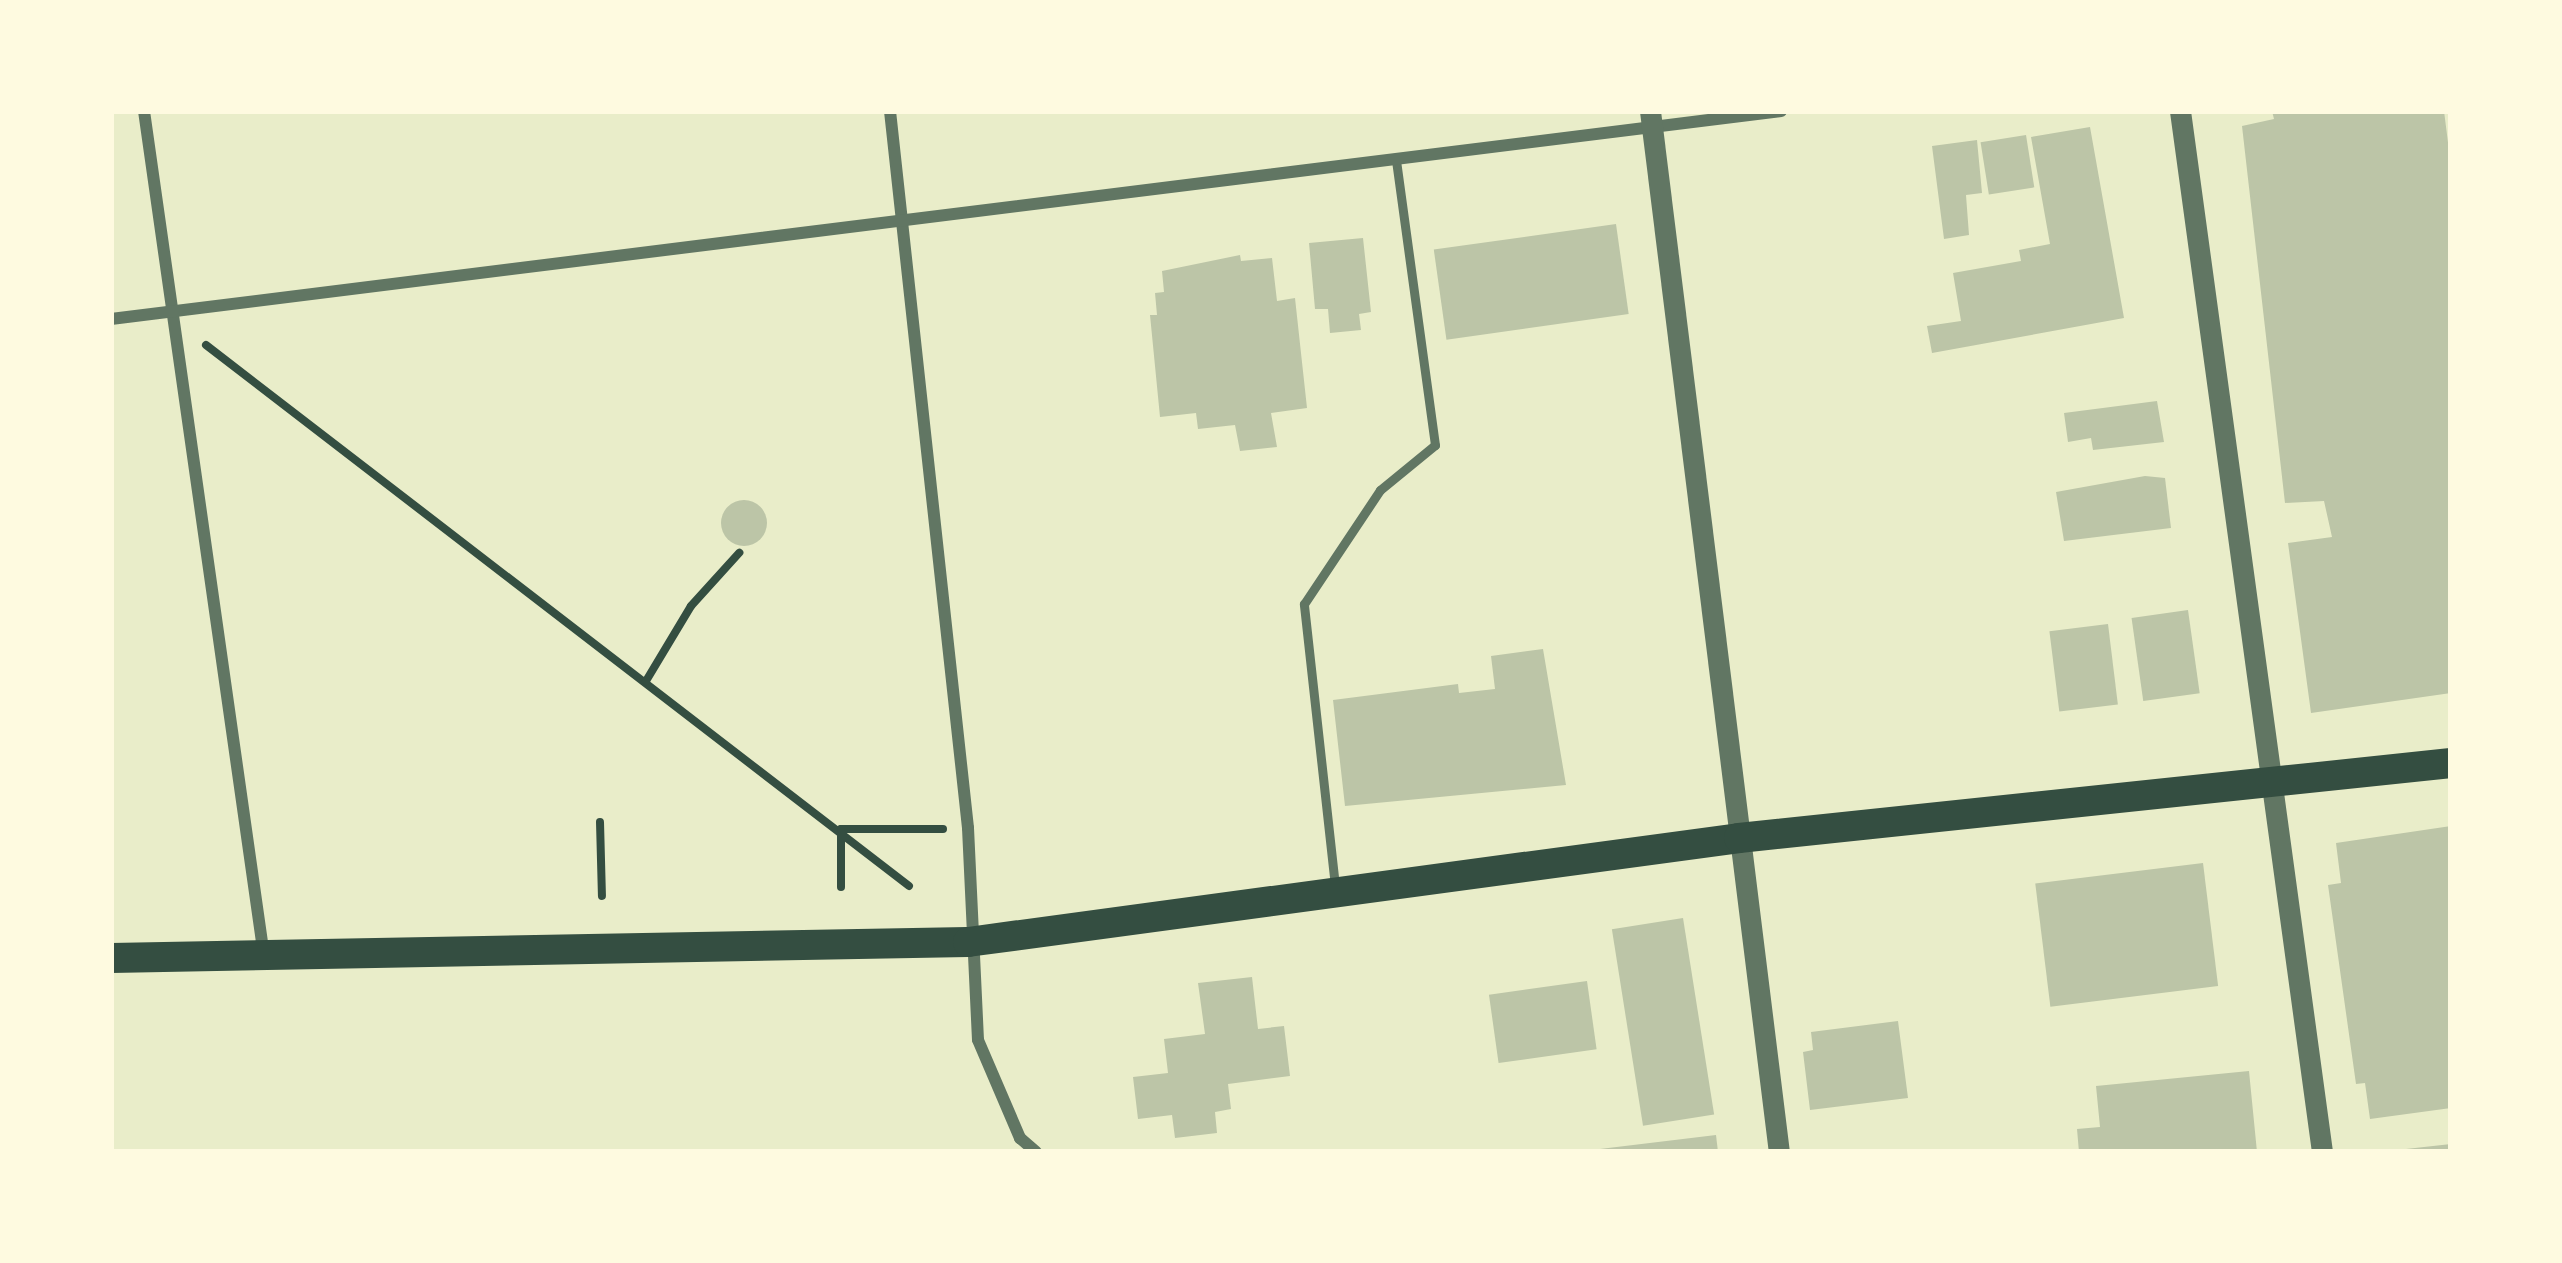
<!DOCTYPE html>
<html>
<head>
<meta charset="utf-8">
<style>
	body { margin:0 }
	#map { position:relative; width:2562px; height:1263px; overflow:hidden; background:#e9edc9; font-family:"Varela Round",sans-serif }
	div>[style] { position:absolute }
	.building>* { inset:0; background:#bcc5a7; transform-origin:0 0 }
	.round { border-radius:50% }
	.path>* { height:8px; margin:-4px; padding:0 4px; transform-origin:4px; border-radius:4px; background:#344e41 }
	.service>* { height:9px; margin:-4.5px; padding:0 4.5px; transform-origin:4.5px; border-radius:4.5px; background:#617663 }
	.minor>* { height:12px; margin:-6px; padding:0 6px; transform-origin:6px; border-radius:6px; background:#617663 }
	.tertiary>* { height:21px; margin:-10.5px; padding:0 10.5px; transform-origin:10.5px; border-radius:10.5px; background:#617663 }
	.primary>* { height:30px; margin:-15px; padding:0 15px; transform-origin:15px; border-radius:15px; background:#344e41 }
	span { translate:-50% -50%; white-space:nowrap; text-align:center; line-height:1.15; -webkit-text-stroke:12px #fefae0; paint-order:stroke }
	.frame { position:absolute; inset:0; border:114px solid #fefae0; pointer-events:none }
</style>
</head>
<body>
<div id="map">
	<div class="building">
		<div style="clip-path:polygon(2272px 111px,2444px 111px,2451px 166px,2451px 693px,2311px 713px,2288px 543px,2332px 537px,2324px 501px,2285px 503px,2242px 126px,2274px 119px)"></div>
		<div style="clip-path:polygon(2090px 127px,2124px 318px,1932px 353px,1927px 326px,1961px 321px,1953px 273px,2021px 261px,2019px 250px,2050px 244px,2031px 137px)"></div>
		<div style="left:2026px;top:135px;width:53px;height:46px;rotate:81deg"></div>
		<div style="clip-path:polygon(1977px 140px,1982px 193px,1966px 195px,1969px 235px,1944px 239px,1932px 146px)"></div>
		<div style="left:1616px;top:224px;width:91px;height:184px;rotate:82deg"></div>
		<div style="clip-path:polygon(1363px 238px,1371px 312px,1359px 314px,1361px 330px,1330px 333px,1328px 309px,1315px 309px,1309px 243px)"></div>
		<div style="clip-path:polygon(1240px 255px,1241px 261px,1272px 258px,1277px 301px,1295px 298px,1307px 408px,1271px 413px,1277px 447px,1240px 451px,1235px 425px,1198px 429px,1196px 413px,1160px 417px,1150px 315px,1157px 315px,1155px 293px,1164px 292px,1162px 271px)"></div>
		<div style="clip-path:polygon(2157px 401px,2164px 442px,2093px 450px,2091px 438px,2068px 442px,2064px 413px)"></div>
		<div style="clip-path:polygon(2145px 476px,2165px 478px,2171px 528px,2064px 541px,2056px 492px)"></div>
		<div class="round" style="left:721px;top:500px;width:46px;height:46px"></div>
		<div style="left:2188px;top:610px;width:84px;height:57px;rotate:82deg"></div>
		<div style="left:2108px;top:624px;width:81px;height:59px;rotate:83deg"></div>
		<div style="clip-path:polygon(1543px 649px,1566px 785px,1345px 806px,1333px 700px,1458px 684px,1459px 693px,1495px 689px,1491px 656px)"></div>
		<div style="clip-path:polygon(2451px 826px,2451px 1108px,2370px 1119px,2365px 1083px,2356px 1084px,2328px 885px,2341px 883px,2336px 843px)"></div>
		<div style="left:2203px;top:863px;width:124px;height:169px;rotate:83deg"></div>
		<div style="left:1683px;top:918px;width:199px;height:72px;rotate:81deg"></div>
		<div style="clip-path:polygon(1252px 977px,1258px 1029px,1284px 1026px,1290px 1076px,1228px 1084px,1231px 1109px,1215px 1112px,1217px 1133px,1175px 1138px,1172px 1115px,1138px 1119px,1133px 1077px,1168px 1073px,1164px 1039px,1205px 1034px,1198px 983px)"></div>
		<div style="left:1587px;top:981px;width:69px;height:99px;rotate:82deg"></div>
		<div style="clip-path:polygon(1898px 1021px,1908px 1098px,1810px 1110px,1803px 1052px,1813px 1050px,1811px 1032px)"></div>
		<div style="clip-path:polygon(2249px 1071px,2257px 1152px,2079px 1152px,2077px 1129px,2100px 1127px,2096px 1086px)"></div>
		<div style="clip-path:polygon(1716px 1135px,1718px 1152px,1601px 1152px,1600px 1149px)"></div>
		<div style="clip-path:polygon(2451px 1144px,2451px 1152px,2407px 1152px,2406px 1149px)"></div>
	</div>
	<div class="path">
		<div style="left:206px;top:345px;width:887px;rotate:37.58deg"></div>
		<div style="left:646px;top:681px;width:87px;rotate:-59deg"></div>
		<div style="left:691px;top:606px;width:72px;rotate:-47.8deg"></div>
		<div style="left:600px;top:822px;width:74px;rotate:88.5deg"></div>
		<div style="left:841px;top:887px;width:58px;rotate:-90deg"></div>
		<div style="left:841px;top:829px;width:102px"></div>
	</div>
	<div class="service">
		<div style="left:1335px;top:886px;width:284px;rotate:-96.3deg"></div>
		<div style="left:1304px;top:604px;width:137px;rotate:-56.3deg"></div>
		<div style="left:1380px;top:490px;width:71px;rotate:-39.3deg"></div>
		<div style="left:1435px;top:445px;width:287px;rotate:-97.8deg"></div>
	</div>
	<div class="minor">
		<div style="left:144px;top:111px;width:853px;rotate:81.92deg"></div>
		<div style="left:890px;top:111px;width:721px;rotate:83.79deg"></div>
		<div style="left:968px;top:828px;width:212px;rotate:87.3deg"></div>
		<div style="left:978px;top:1040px;width:107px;rotate:66.8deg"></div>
		<div style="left:1020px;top:1138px;width:21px;rotate:41deg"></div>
		<div style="left:111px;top:319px;width:1683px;rotate:-7.1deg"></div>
	</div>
	<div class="tertiary">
		<div style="left:1650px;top:111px;width:1049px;rotate:82.94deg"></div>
		<div style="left:2180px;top:111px;width:1051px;rotate:82.23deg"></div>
	</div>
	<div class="primary">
		<div style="left:111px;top:958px;width:857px;rotate:-1.07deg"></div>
		<div style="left:968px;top:942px;width:778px;rotate:-7.68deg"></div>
		<div style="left:1739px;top:838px;width:716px;rotate:-6.01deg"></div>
	</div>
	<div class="frame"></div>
</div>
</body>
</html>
